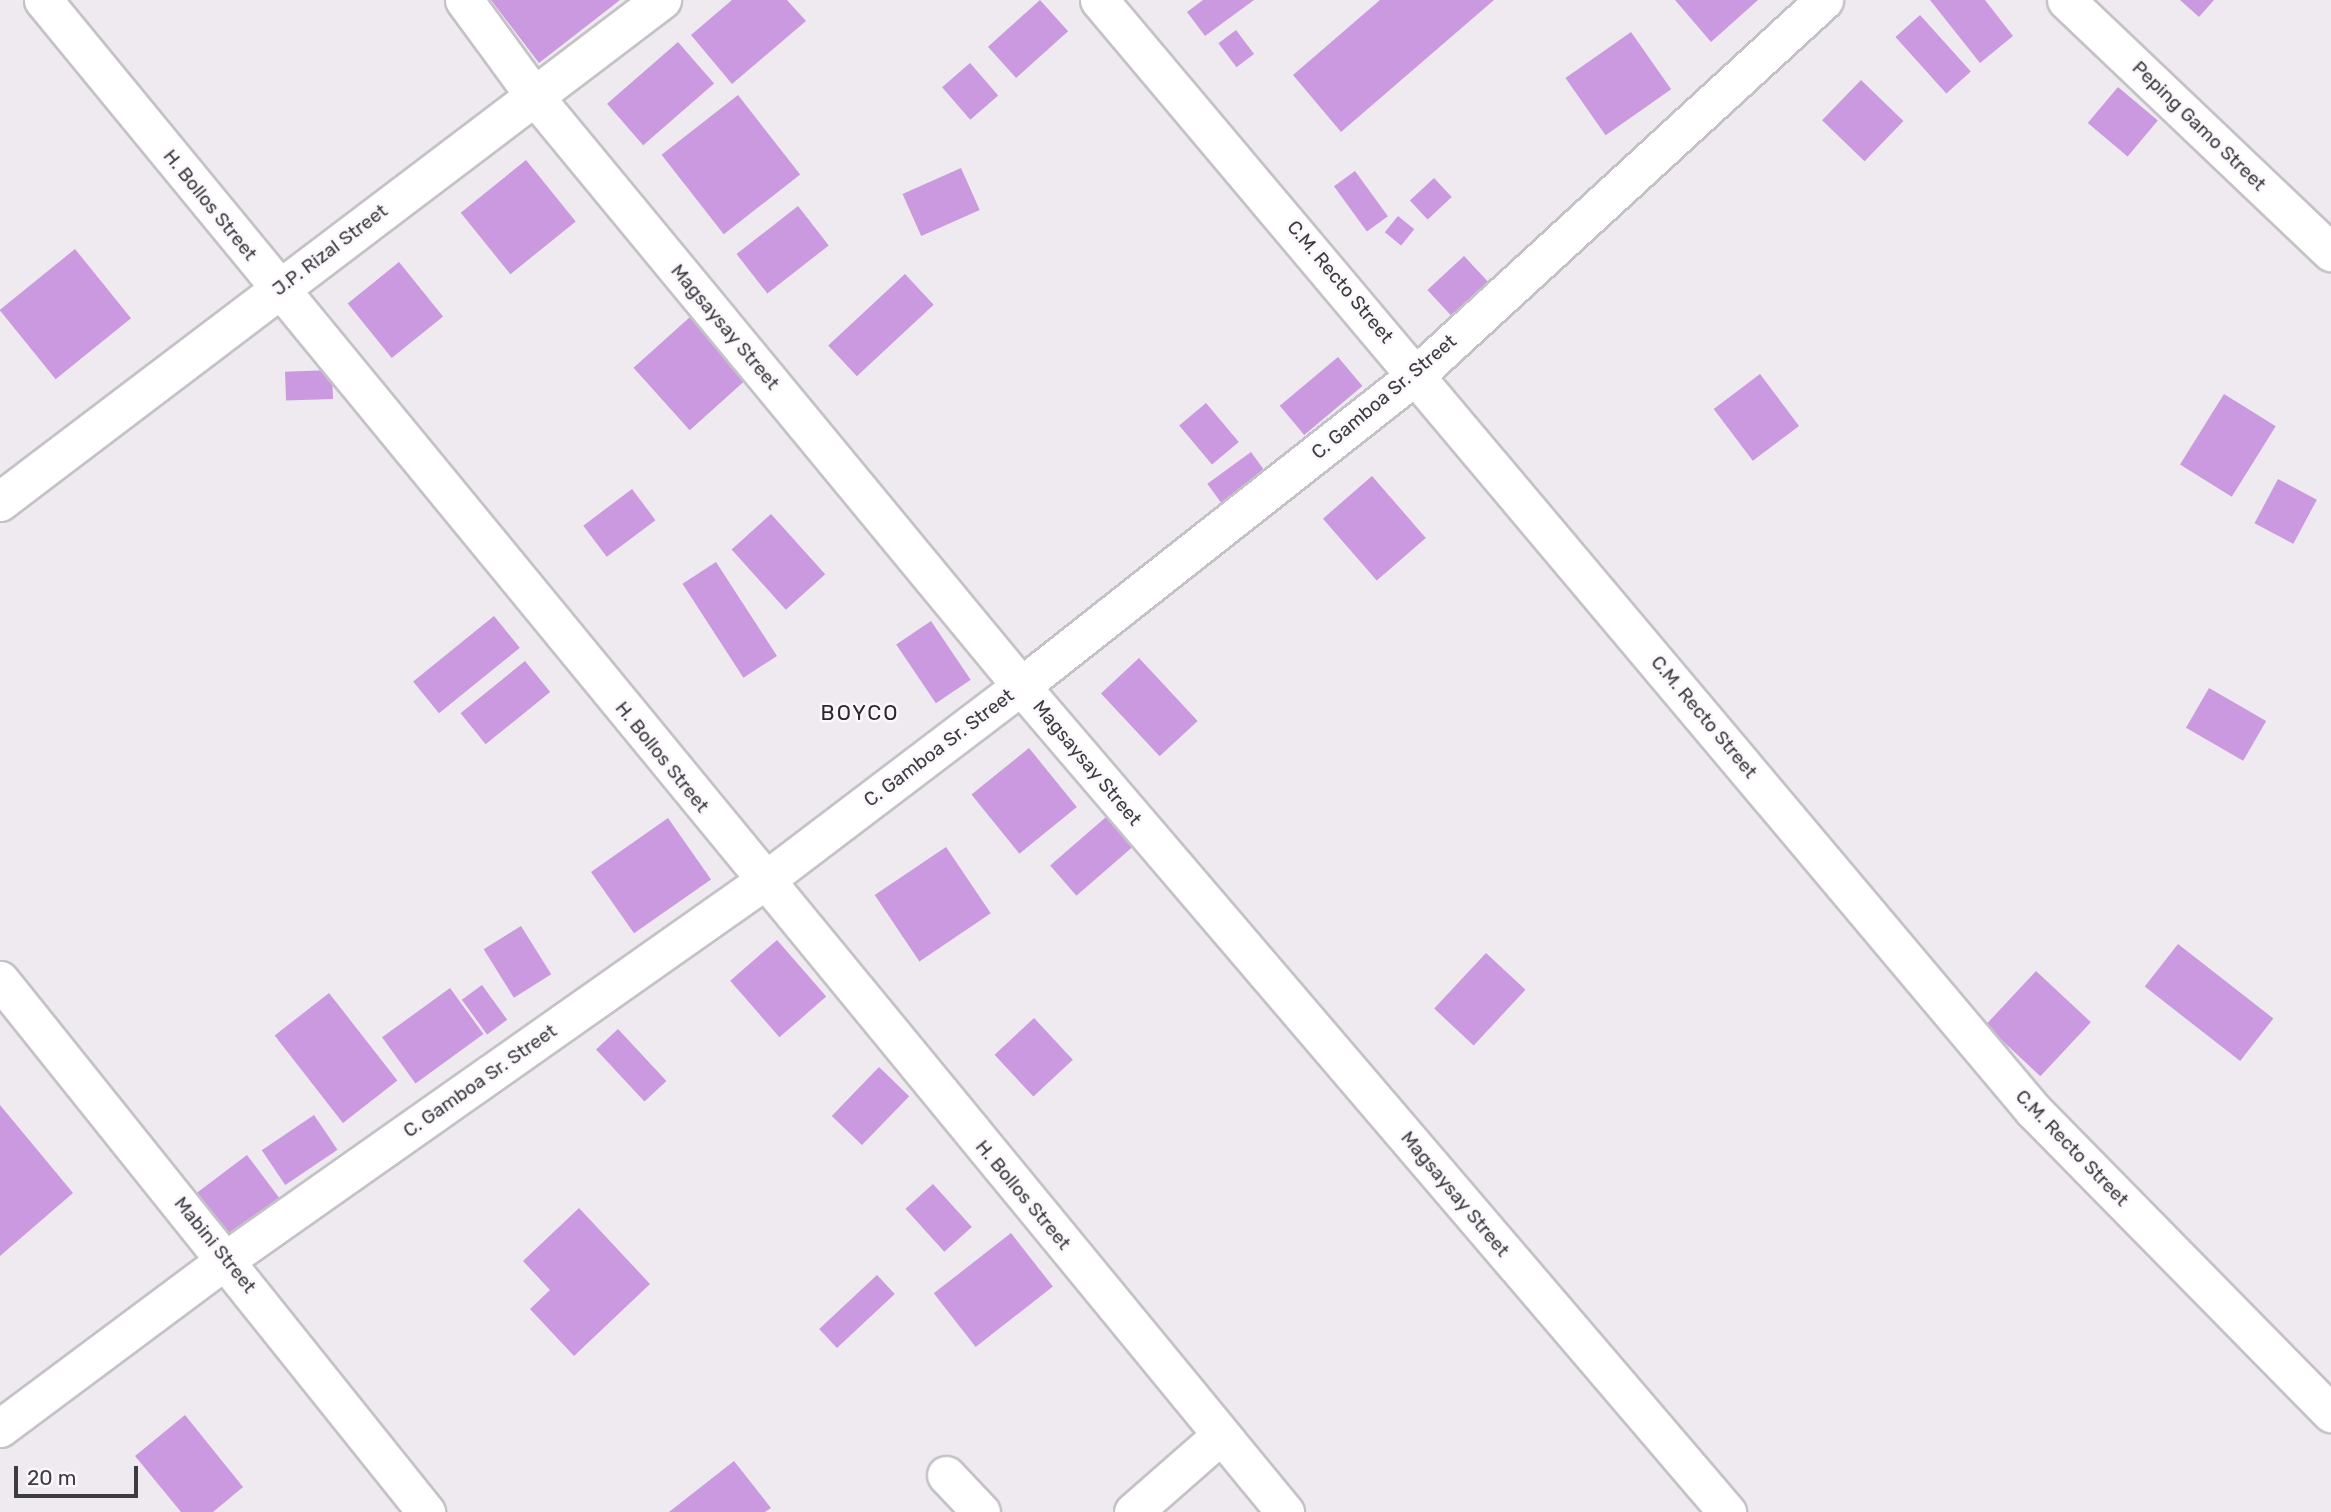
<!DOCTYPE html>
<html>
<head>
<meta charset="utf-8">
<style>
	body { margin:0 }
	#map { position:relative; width:2331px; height:1512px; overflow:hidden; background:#eeeaf0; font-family:Rubik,sans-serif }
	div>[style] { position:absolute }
	.building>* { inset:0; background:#cb99e0; transform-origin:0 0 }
	.roads { filter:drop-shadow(2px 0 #c5c2c7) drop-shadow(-2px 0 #c5c2c7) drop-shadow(0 2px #c5c2c7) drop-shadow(0 -2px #c5c2c7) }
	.street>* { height:37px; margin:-18.5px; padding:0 18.5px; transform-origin:18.5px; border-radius:18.5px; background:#fff }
	.secondary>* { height:38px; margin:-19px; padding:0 19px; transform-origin:19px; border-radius:19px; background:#fff }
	span { translate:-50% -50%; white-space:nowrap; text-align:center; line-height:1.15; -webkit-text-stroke:5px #fbf7fd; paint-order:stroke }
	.street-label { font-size:19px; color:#3c3b3d }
	.neighbourhood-label { font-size:21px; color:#2b282c; letter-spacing:2px }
	.scale { position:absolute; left:14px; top:1466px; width:124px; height:32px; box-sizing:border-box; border:4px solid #3c3b3d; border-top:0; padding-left:9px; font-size:21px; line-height:24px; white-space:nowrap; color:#3c3b3d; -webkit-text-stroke:5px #fbf7fd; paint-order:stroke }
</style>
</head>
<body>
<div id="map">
	<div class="building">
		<div style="clip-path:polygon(491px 0,620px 0,539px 63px)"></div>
		<div style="clip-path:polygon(732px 0,787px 0,806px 21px,732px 84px,691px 35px)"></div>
		<div style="left:1040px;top:0;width:42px;height:70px;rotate:48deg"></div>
		<div style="clip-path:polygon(1203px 0,1254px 0,1205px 36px,1187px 12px)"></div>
		<div style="clip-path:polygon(1380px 0,1494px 0,1341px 132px,1293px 75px)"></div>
		<div style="clip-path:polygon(1675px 0,1758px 0,1711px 42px)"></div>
		<div style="clip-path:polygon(1930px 0,1985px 0,2013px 36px,1980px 63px)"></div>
		<div style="clip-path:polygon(2180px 0,2214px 0,2199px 17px)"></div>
		<div style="left:1920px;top:15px;width:76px;height:33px;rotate:48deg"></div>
		<div style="left:1236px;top:30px;width:30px;height:22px;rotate:53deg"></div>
		<div style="left:1631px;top:32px;width:70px;height:80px;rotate:55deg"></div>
		<div style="left:678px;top:42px;width:55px;height:94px;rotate:49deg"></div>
		<div style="left:970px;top:63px;width:43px;height:37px;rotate:49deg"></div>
		<div style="left:1861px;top:80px;width:59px;height:56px;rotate:44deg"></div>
		<div style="left:2118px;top:87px;width:52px;height:47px;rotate:40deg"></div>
		<div style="left:738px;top:95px;width:101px;height:97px;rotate:52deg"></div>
		<div style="left:526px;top:160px;width:79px;height:84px;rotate:51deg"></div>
		<div style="left:961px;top:168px;width:46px;height:64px;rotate:66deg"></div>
		<div style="left:1355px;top:171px;width:56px;height:26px;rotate:54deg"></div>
		<div style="left:1434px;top:178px;width:26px;height:33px;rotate:47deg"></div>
		<div style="left:798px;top:206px;width:50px;height:78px;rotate:52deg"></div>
		<div style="left:1398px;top:216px;width:21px;height:21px;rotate:39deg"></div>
		<div style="left:75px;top:249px;width:89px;height:97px;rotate:51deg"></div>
		<div style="left:1464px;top:256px;width:37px;height:50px;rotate:47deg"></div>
		<div style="left:399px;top:262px;width:70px;height:66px;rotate:51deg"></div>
		<div style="left:905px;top:274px;width:42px;height:105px;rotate:47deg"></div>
		<div style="left:690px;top:317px;width:84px;height:76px;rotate:48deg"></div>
		<div style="left:1338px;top:357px;width:38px;height:76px;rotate:50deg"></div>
		<div style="left:332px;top:370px;width:29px;height:47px;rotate:88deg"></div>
		<div style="left:1760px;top:374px;width:65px;height:58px;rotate:53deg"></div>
		<div style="left:2224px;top:394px;width:61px;height:83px;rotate:32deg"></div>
		<div style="left:1206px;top:403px;width:51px;height:35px;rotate:50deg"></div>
		<div style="left:1251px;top:452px;width:29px;height:54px;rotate:54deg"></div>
		<div style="left:1372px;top:476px;width:82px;height:65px;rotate:49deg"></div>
		<div style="left:2278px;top:479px;width:44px;height:50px;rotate:28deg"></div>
		<div style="left:632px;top:489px;width:39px;height:61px;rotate:53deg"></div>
		<div style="left:771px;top:514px;width:81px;height:53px;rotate:48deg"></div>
		<div style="left:716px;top:562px;width:112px;height:40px;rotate:57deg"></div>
		<div style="left:494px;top:616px;width:41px;height:104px;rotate:51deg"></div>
		<div style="left:931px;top:621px;width:71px;height:42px;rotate:56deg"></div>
		<div style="left:1139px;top:658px;width:86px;height:52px;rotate:47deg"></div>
		<div style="left:525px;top:661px;width:40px;height:83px;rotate:51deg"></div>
		<div style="left:2209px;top:688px;width:66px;height:46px;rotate:30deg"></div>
		<div style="left:1029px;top:748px;width:76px;height:74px;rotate:51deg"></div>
		<div style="left:1106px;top:817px;width:40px;height:74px;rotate:49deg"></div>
		<div style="left:668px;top:818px;width:75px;height:94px;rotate:55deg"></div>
		<div style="left:946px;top:847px;width:80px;height:86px;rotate:56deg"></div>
		<div style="left:521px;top:926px;width:57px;height:44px;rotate:58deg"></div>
		<div style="left:777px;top:940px;width:75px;height:62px;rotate:49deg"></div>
		<div style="left:2178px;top:944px;width:121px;height:54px;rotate:38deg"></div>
		<div style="left:1486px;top:953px;width:54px;height:76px;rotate:43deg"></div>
		<div style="left:2036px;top:971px;width:75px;height:74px;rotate:43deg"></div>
		<div style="left:482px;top:985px;width:43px;height:25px;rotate:54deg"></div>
		<div style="left:450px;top:988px;width:57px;height:84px;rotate:54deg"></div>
		<div style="left:329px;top:993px;width:111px;height:69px;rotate:52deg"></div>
		<div style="left:1034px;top:1018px;width:57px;height:54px;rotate:47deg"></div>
		<div style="left:618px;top:1029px;width:71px;height:30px;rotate:47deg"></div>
		<div style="left:879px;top:1067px;width:42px;height:68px;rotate:44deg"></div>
		<div style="clip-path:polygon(0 1105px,73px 1193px,0 1256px)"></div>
		<div style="left:314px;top:1115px;width:42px;height:63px;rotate:56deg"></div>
		<div style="left:247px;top:1155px;width:55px;height:66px;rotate:53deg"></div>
		<div style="left:933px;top:1184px;width:58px;height:37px;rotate:48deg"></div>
		<div style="clip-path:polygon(579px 1208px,650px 1284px,574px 1356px,530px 1309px,550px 1290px,523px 1261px)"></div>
		<div style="left:1011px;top:1233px;width:68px;height:98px;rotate:52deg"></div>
		<div style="left:877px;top:1275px;width:26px;height:79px;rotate:47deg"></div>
		<div style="clip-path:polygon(185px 1415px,243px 1487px,213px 1512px,181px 1512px,135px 1456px)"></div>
		<div style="clip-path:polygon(734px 1461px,771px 1508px,765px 1512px,669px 1512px)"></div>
	</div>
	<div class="roads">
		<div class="street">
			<div style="left:43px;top:0;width:1957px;rotate:50.6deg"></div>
			<div style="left:464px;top:0;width:120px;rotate:53.8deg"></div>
			<div style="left:535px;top:97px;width:764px;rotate:50.47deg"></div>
			<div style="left:1021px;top:686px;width:1087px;rotate:49.48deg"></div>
			<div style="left:1099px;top:0;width:1452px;rotate:49.92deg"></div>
			<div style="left:2034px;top:1111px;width:424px;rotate:45.5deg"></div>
			<div style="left:2066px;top:0;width:366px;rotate:43.6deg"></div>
			<div style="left:0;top:980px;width:682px;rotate:51.31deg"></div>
			<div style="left:0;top:1428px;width:283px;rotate:-36.7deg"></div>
			<div style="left:227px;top:1259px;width:657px;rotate:-35.14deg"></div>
			<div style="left:764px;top:881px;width:323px;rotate:-37.2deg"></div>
			<div style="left:1021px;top:686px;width:504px;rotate:-38.23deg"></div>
			<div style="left:1417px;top:374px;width:553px;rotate:-42.58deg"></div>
			<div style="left:946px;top:1475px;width:51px;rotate:46.6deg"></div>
			<div style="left:1133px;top:1512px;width:117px;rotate:-41.2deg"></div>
		</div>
		<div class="secondary">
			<div style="left:0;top:502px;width:831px;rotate:-37.17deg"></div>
		</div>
	</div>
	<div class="street-label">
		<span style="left:2199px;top:126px;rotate:44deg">Peping Gamo Street</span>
		<span style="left:210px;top:205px;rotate:51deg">H. Bollos Street</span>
		<span style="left:330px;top:250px;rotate:-37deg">J.P. Rizal Street</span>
		<span style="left:1340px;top:282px;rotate:50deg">C.M. Recto Street</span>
		<span style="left:725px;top:327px;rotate:50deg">Magsaysay Street</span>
		<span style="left:1384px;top:397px;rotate:-40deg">C. Gamboa Sr. Street</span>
		<span style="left:1704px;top:717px;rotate:50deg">C.M. Recto Street</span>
		<span style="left:939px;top:748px;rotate:-37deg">C. Gamboa Sr. Street</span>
		<span style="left:662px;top:757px;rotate:51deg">H. Bollos Street</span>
		<span style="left:1087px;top:763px;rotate:50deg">Magsaysay Street</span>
		<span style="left:480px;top:1081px;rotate:-35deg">C. Gamboa Sr. Street</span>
		<span style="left:2072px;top:1148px;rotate:46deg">C.M. Recto Street</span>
		<span style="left:1455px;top:1194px;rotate:50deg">Magsaysay Street</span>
		<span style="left:1023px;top:1195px;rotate:50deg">H. Bollos Street</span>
		<span style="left:215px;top:1245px;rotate:51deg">Mabini Street</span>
	</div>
	<div class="neighbourhood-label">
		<span style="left:860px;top:713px">BOYCO</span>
	</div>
	<div class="scale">20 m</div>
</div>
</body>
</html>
